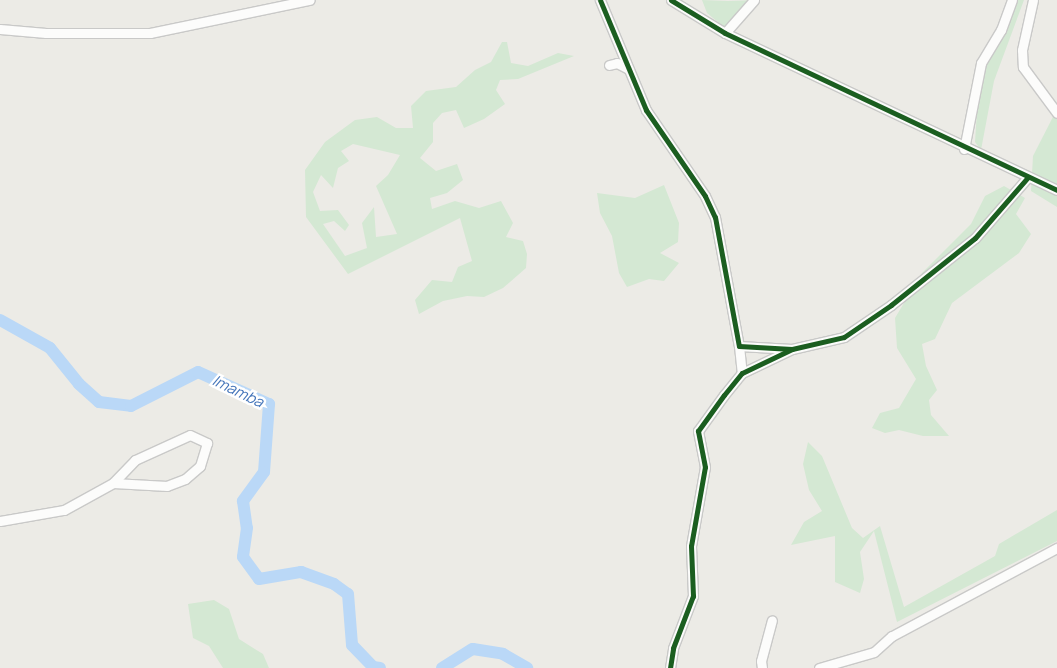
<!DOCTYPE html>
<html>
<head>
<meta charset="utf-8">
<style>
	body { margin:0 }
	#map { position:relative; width:1057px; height:668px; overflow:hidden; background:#ecebe6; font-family:Manrope,sans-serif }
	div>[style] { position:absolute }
	.green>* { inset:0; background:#d4e8d3 }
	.river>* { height:12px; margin:-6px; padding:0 6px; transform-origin:6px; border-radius:6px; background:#bad8f7 }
	.roads { filter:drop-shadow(1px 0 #c9c9c8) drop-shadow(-1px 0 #c9c9c8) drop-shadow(0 1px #c9c9c8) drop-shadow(0 -1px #c9c9c8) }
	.minor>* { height:9px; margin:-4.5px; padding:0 4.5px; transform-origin:4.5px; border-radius:4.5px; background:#fcfcfb }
	.cycleway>* { height:5px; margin:-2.5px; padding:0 2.5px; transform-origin:2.5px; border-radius:2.5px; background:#1b5e20 }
	span { translate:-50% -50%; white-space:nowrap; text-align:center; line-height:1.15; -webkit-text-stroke:5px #fff; paint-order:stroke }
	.water-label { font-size:15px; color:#4374b9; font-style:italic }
</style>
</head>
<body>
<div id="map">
	<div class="green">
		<div style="clip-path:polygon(702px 0,728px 1px,760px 0,731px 33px,707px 13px)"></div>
		<div style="clip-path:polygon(1015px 0,1024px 0,994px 81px,981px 150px,975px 142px,979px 80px)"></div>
		<div style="clip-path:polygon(evenodd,502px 42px,507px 42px,511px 63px,528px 66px,558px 53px,574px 56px,518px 79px,500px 80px,496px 90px,505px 104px,484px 119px,464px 128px,456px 110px,442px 113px,433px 123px,433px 142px,420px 158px,436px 171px,457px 164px,463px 180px,447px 193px,430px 198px,432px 209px,455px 201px,479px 208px,501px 201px,513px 223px,506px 237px,523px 241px,527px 254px,526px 268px,503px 288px,484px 297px,467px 296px,443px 301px,419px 314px,415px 300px,432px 280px,452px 282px,458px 267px,472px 261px,460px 218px,348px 274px,306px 217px,305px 170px,325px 142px,355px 120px,377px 117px,396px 128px,413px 128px,411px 106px,426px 91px,456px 87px,475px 70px,491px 62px,502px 42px,353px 144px,400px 155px,388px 175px,376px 186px,397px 234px,376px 237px,374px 207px,362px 223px,367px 248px,345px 256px,323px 224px,334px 221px,345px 231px,349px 225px,338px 210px,320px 211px,313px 192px,321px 175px,333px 188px,338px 168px,349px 161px,341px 151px,353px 144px)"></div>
		<div style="clip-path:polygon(1057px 109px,1057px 207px,1031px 191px,1033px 156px)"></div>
		<div style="clip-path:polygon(664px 185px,679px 223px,678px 242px,660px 253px,679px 263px,664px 281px,649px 279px,627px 287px,619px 273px,612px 236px,600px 213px,597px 193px,635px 198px)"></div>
		<div style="clip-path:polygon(1004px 186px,1025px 198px,1016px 214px,1031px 234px,1019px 253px,952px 303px,935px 339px,922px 344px,926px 366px,937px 390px,929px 400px,931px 415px,949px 436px,923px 436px,899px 430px,885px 433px,872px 428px,880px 413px,899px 408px,916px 379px,897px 348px,895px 318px,922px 273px,971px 224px,985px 196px)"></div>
		<div style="clip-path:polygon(808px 442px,822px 456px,852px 528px,863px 538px,880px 526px,904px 607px,995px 556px,999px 544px,1057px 510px,1057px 541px,897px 622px,874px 531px,860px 552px,864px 579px,860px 593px,835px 582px,835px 536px,791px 545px,804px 522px,822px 511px,809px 490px,803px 464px)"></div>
		<div style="clip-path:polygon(214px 600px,229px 609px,239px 639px,263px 654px,269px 668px,223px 668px,209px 646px,193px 638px,188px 604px)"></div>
	</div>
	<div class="river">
		<div style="left:0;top:320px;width:57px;rotate:29.2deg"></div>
		<div style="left:50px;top:348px;width:46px;rotate:51.1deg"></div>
		<div style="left:79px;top:384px;width:27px;rotate:42deg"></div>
		<div style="left:99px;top:402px;width:32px;rotate:7deg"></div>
		<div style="left:131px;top:406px;width:75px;rotate:-26.9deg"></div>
		<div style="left:198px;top:372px;width:78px;rotate:24.3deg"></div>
		<div style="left:269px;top:404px;width:68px;rotate:94.2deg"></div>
		<div style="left:264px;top:472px;width:36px;rotate:126deg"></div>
		<div style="left:243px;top:501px;width:27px;rotate:82deg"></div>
		<div style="left:247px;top:528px;width:29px;rotate:98deg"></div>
		<div style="left:243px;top:557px;width:27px;rotate:54deg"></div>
		<div style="left:259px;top:579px;width:43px;rotate:-9.5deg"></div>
		<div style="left:301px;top:572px;width:35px;rotate:20deg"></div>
		<div style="left:334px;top:584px;width:17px;rotate:36deg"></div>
		<div style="left:348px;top:594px;width:51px;rotate:85.5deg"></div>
		<div style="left:352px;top:645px;width:30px;rotate:46deg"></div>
		<div style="left:373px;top:667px;width:7px;rotate:8deg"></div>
		<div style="left:442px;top:668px;width:36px;rotate:-32deg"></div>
		<div style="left:473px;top:649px;width:30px;rotate:9deg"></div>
		<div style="left:503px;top:654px;width:28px;rotate:30deg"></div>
	</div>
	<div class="roads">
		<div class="minor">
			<div style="left:600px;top:0;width:119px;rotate:67.3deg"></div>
			<div style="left:646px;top:110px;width:104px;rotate:55.5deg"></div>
			<div style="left:705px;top:196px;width:23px;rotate:65deg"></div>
			<div style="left:715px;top:217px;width:131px;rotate:79.5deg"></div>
			<div style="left:739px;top:346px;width:53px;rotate:3.2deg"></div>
			<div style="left:671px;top:0;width:63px;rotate:31.4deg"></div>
			<div style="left:725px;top:33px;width:367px;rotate:25.3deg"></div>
			<div style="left:1033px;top:0;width:51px;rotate:102.4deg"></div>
			<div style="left:1022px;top:50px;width:17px;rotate:87deg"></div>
			<div style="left:1023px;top:67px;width:57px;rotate:53.5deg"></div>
			<div style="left:0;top:29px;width:46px;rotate:5deg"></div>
			<div style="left:46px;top:33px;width:104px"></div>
			<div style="left:150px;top:33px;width:163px;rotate:-11.7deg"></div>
			<div style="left:725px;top:33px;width:44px;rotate:-48.7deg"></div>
			<div style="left:609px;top:65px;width:8px;rotate:-14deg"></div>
			<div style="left:617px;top:63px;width:13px;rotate:27deg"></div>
			<div style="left:964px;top:149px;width:88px;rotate:-78.8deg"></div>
			<div style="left:981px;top:63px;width:39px;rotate:-59deg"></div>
			<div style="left:1001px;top:30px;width:32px;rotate:-70deg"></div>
			<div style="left:739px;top:346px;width:27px;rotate:84deg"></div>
			<div style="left:0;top:521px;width:65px;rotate:-9.8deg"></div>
			<div style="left:64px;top:510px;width:56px;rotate:-28.9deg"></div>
			<div style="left:113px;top:483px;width:32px;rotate:-46deg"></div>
			<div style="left:135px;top:460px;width:60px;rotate:-24.4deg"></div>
			<div style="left:190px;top:435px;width:19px;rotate:25deg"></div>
			<div style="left:207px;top:443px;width:24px;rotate:107deg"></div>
			<div style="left:200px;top:466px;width:20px;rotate:139deg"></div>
			<div style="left:185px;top:479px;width:19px;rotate:159deg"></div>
			<div style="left:167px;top:486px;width:54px;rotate:-176.8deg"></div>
			<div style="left:670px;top:668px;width:20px;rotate:-81deg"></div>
			<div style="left:673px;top:648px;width:56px;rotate:-69deg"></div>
			<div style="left:693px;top:596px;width:50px;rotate:-92.3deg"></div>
			<div style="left:691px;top:546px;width:80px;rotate:-80deg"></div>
			<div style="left:705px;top:467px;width:37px;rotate:-101deg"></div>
			<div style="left:698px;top:431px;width:44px;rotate:-54.2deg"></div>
			<div style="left:724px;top:395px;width:28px;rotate:-51deg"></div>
			<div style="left:742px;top:373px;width:55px;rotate:-25.6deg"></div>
			<div style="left:792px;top:349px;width:53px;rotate:-13deg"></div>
			<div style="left:844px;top:337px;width:57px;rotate:-34.2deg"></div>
			<div style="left:891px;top:305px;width:107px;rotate:-38.6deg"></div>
			<div style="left:975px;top:238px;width:81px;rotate:-49deg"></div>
			<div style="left:762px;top:668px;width:7px;rotate:-98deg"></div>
			<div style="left:761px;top:661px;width:42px;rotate:-75deg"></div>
			<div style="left:819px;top:668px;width:57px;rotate:-16.2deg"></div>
			<div style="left:874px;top:652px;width:24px;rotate:-42deg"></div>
			<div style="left:892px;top:636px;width:187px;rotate:-28.1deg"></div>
		</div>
	</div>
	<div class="cycleway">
		<div style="left:600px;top:0;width:119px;rotate:67.3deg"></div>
		<div style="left:646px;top:110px;width:104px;rotate:55.5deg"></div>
		<div style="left:705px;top:196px;width:23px;rotate:65deg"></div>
		<div style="left:715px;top:217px;width:131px;rotate:79.5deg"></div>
		<div style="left:739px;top:346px;width:53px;rotate:3.2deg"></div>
		<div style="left:671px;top:0;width:63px;rotate:31.4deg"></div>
		<div style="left:725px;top:33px;width:367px;rotate:25.3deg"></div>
		<div style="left:670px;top:668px;width:20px;rotate:-81deg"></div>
		<div style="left:673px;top:648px;width:56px;rotate:-69deg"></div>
		<div style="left:693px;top:596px;width:50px;rotate:-92.3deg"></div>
		<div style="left:691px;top:546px;width:80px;rotate:-80deg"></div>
		<div style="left:705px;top:467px;width:37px;rotate:-101deg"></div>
		<div style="left:698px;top:431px;width:44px;rotate:-54.2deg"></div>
		<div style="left:724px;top:395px;width:28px;rotate:-51deg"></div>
		<div style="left:742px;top:373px;width:55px;rotate:-25.6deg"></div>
		<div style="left:792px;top:349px;width:53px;rotate:-13deg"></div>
		<div style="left:844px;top:337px;width:57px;rotate:-34.2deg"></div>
		<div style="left:891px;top:305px;width:107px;rotate:-38.6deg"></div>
		<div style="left:975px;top:238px;width:81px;rotate:-49deg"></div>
	</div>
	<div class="water-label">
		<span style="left:238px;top:391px;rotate:26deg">Imamba</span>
	</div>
</div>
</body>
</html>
